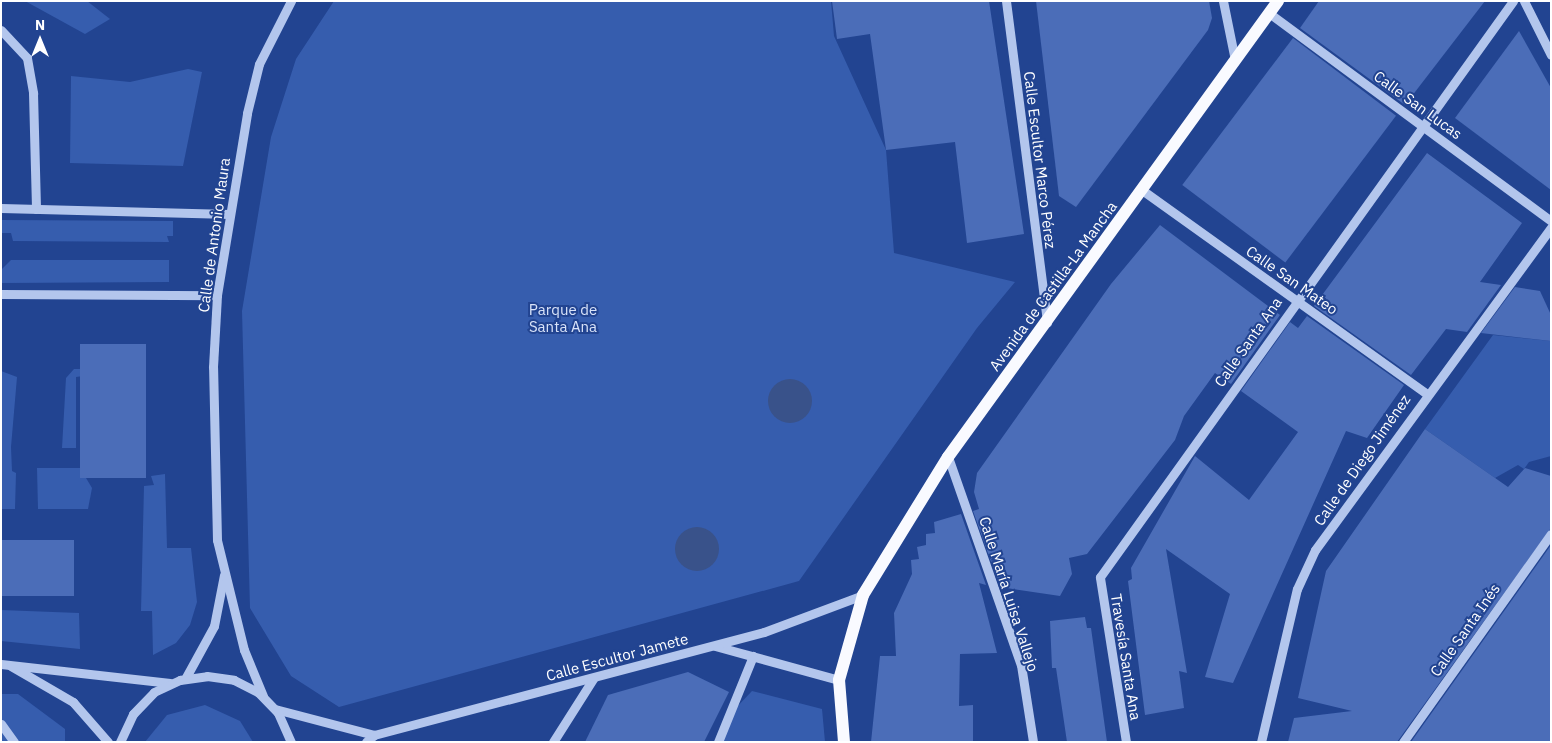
<!DOCTYPE html>
<html>
<head>
<meta charset="utf-8">
<style>
	body { margin:0 }
	#map { position:relative; width:1552px; height:743px; overflow:hidden; background:#224491; font-family:"IBM Plex Sans",sans-serif }
	div>[style] { position:absolute }
	.green>* { inset:0; background:#365dae }
	.water>* { inset:0; background:#39528a }
	.round { border-radius:50% }
	.building>* { inset:0; background:#4b6db8; transform-origin:0 0 }
	.minor>* { height:9px; margin:-4.5px; padding:0 4.5px; transform-origin:4.5px; border-radius:4.5px; background:#b3c6ed }
	.major>* { height:12px; margin:-6px; padding:0 6px; transform-origin:6px; border-radius:6px; background:#f9faff }
	span { translate:-50% -50%; white-space:nowrap; text-align:center; line-height:1.15; -webkit-text-stroke:4px #224491; paint-order:stroke }
	.street-label { font-size:15px; color:#fff }
	.park-label { font-size:15px; color:#d9e3f9 }
	.frame { position:absolute; inset:0; border:2px solid #fff; pointer-events:none }
	.north { position:absolute; left:15px; top:15px; width:50px; height:50px; -webkit-text-stroke:4px #224491; paint-order:stroke; rotate:0deg; font-size:14px; font-weight:700; line-height:20px; text-align:center; color:#fff }
	.north::after { content:''; display:block; margin:auto; width:18px; height:22px; background:#fff; clip-path:polygon(50% 0,100% 100%,50% 72%,0 100%) }
</style>
</head>
<body>
<div id="map">
	<div class="green">
		<div style="clip-path:polygon(25px 1px,87px 1px,110px 19px,85px 34px)"></div>
		<div style="clip-path:polygon(334px 1px,831px 1px,834px 36px,886px 150px,894px 253px,1015px 282px,977px 328px,799px 581px,339px 707px,291px 676px,250px 608px,242px 311px,271px 137px,296px 59px)"></div>
		<div style="clip-path:polygon(188px 69px,202px 72px,183px 166px,70px 163px,71px 76px,130px 82px)"></div>
		<div style="clip-path:polygon(1px 220px,173px 221px,173px 236px,167px 236px,169px 242px,13px 241px,11px 233px,1px 233px)"></div>
		<div style="clip-path:polygon(11px 260px,169px 260px,169px 282px,1px 283px,1px 270px)"></div>
		<div style="clip-path:polygon(1493px 335px,1551px 341px,1551px 456px,1529px 462px,1524px 469px,1518px 465px,1495px 478px,1425px 429px)"></div>
		<div style="clip-path:polygon(74px 369px,81px 369px,83px 376px,76px 377px,76px 448px,62px 448px,66px 378px)"></div>
		<div style="clip-path:polygon(1px 371px,17px 377px,11px 447px,12px 471px,16px 473px,15px 509px,1px 509px)"></div>
		<div style="clip-path:polygon(37px 468px,80px 468px,92px 488px,88px 509px,38px 509px)"></div>
		<div style="clip-path:polygon(165px 474px,167px 548px,191px 548px,197px 602px,190px 625px,176px 643px,153px 655px,152px 611px,141px 611px,144px 486px,154px 485px,151px 476px)"></div>
		<div style="clip-path:polygon(1px 610px,79px 613px,80px 649px,1px 641px)"></div>
		<div style="clip-path:polygon(752px 691px,822px 709px,825px 742px,718px 742px,734px 710px)"></div>
		<div style="clip-path:polygon(1px 694px,18px 694px,65px 729px,65px 742px,1px 742px)"></div>
		<div style="clip-path:polygon(205px 705px,240px 721px,253px 742px,145px 742px,167px 715px)"></div>
	</div>
	<div class="water">
		<div class="round" style="left:768px;top:379px;width:44px;height:44px"></div>
		<div class="round" style="left:675px;top:527px;width:44px;height:44px"></div>
	</div>
	<div class="building">
		<div style="clip-path:polygon(832px 1px,989px 1px,1024px 234px,967px 243px,955px 142px,886px 150px,870px 34px,837px 39px)"></div>
		<div style="clip-path:polygon(1036px 1px,1209px 1px,1212px 18px,1208px 30px,1076px 207px,1059px 196px)"></div>
		<div style="clip-path:polygon(1319px 1px,1485px 1px,1405px 105px,1300px 28px)"></div>
		<div style="clip-path:polygon(1519px 31px,1551px 88px,1551px 190px,1455px 118px)"></div>
		<div style="left:1293px;top:38px;width:129px;height:184px;rotate:37deg"></div>
		<div style="clip-path:polygon(1427px 153px,1522px 223px,1480px 282px,1501px 285px,1467px 332px,1446px 329px,1411px 375px,1314px 306px)"></div>
		<div style="clip-path:polygon(1160px 225px,1280px 315px,1231px 384px,1215px 373px,1184px 416px,1175px 440px,1087px 554px,1069px 558px,1072px 574px,1060px 596px,1000px 587px,973px 511px,979px 509px,974px 492px,977px 473px,1111px 284px)"></div>
		<div style="clip-path:polygon(1515px 287px,1540px 291px,1551px 315px,1551px 341px,1481px 333px)"></div>
		<div style="clip-path:polygon(1307px 316px,1404px 385px,1367px 438px,1346px 431px,1233px 683px,1205px 677px,1230px 594px,1166px 549px,1187px 673px,1179px 671px,1184px 708px,1145px 715px,1128px 581px,1132px 579px,1131px 568px,1195px 456px,1249px 500px,1298px 432px,1241px 391px,1290px 322px,1298px 328px)"></div>
		<div style="left:80px;top:344px;width:66px;height:134px"></div>
		<div style="clip-path:polygon(1425px 429px,1508px 487px,1525px 468px,1551px 476px,1551px 528px,1397px 742px,1288px 742px,1294px 718px,1352px 711px,1298px 698px,1326px 571px)"></div>
		<div style="clip-path:polygon(961px 514px,986px 585px,979px 583px,997px 653px,960px 654px,959px 706px,973px 705px,973px 742px,871px 742px,880px 656px,896px 656px,894px 613px,912px 574px,911px 560px,919px 559px,917px 547px,926px 545px,926px 534px,935px 533px,934px 522px)"></div>
		<div style="left:1px;top:540px;width:73px;height:56px"></div>
		<div style="clip-path:polygon(1551px 545px,1551px 742px,1411px 742px)"></div>
		<div style="clip-path:polygon(1085px 617px,1087px 628px,1091px 628px,1107px 742px,1067px 742px,1056px 668px,1052px 668px,1050px 621px)"></div>
		<div style="clip-path:polygon(688px 672px,729px 692px,704px 742px,585px 742px,608px 695px)"></div>
	</div>
	<div class="minor">
		<div style="left:1006px;top:1px;width:324px;rotate:82.7deg"></div>
		<div style="left:1223px;top:1px;width:60px;rotate:78.5deg"></div>
		<div style="left:1524px;top:1px;width:60px;rotate:63.4deg"></div>
		<div style="left:1269px;top:13px;width:350px;rotate:36.4deg"></div>
		<div style="left:1px;top:30px;width:38px;rotate:47deg"></div>
		<div style="left:27px;top:58px;width:36px;rotate:80deg"></div>
		<div style="left:33px;top:93px;width:116px;rotate:88.5deg"></div>
		<div style="left:1142px;top:190px;width:349px;rotate:35.6deg"></div>
		<div style="left:1px;top:208px;width:229px;rotate:1.5deg"></div>
		<div style="left:1px;top:294px;width:216px;rotate:0.3deg"></div>
		<div style="left:948px;top:457px;width:220px;rotate:70.7deg"></div>
		<div style="left:1021px;top:665px;width:78px;rotate:81.1deg"></div>
		<div style="left:715px;top:646px;width:129px;rotate:15.3deg"></div>
		<div style="left:1px;top:664px;width:170px;rotate:6.4deg"></div>
		<div style="left:11px;top:666px;width:72px;rotate:30.1deg"></div>
		<div style="left:73px;top:702px;width:53px;rotate:48.8deg"></div>
		<div style="left:185px;top:679px;width:60px;rotate:-61.3deg"></div>
		<div style="left:214px;top:626px;width:52px;rotate:-78.9deg"></div>
		<div style="left:263px;top:696px;width:50px;rotate:-112.4deg"></div>
		<div style="left:244px;top:650px;width:113px;rotate:-103.8deg"></div>
		<div style="left:217px;top:540px;width:173px;rotate:-91.3deg"></div>
		<div style="left:213px;top:367px;width:72px;rotate:-86.8deg"></div>
		<div style="left:217px;top:295px;width:184px;rotate:-80.6deg"></div>
		<div style="left:247px;top:113px;width:50px;rotate:-76.2deg"></div>
		<div style="left:259px;top:64px;width:71px;rotate:-63.1deg"></div>
		<div style="left:275px;top:709px;width:102px;rotate:14.7deg"></div>
		<div style="left:1px;top:724px;width:22px;rotate:54deg"></div>
		<div style="left:120px;top:742px;width:31px;rotate:-65deg"></div>
		<div style="left:133px;top:714px;width:30px;rotate:-46deg"></div>
		<div style="left:154px;top:692px;width:29px;rotate:-25deg"></div>
		<div style="left:180px;top:680px;width:27px;rotate:-8deg"></div>
		<div style="left:207px;top:676px;width:27px;rotate:8deg"></div>
		<div style="left:234px;top:680px;width:27px;rotate:27deg"></div>
		<div style="left:258px;top:692px;width:29px;rotate:46deg"></div>
		<div style="left:278px;top:713px;width:32px;rotate:66deg"></div>
		<div style="left:366px;top:742px;width:11px;rotate:-41deg"></div>
		<div style="left:374px;top:735px;width:403px;rotate:-14.8deg"></div>
		<div style="left:764px;top:632px;width:106px;rotate:-20.5deg"></div>
		<div style="left:553px;top:742px;width:75px;rotate:-57.6deg"></div>
		<div style="left:718px;top:742px;width:93px;rotate:-67.9deg"></div>
		<div style="left:1126px;top:742px;width:167px;rotate:-99deg"></div>
		<div style="left:1100px;top:577px;width:709px;rotate:-54.36deg"></div>
		<div style="left:1261px;top:742px;width:157px;rotate:-76.8deg"></div>
		<div style="left:1297px;top:589px;width:43px;rotate:-65.2deg"></div>
		<div style="left:1315px;top:550px;width:400px;rotate:-53.8deg"></div>
		<div style="left:1403px;top:742px;width:255px;rotate:-54.6deg"></div>
	</div>
	<div class="major">
		<div style="left:844px;top:742px;width:62px;rotate:-94.6deg"></div>
		<div style="left:839px;top:680px;width:88px;rotate:-74.2deg"></div>
		<div style="left:863px;top:595px;width:162px;rotate:-58.4deg"></div>
		<div style="left:948px;top:457px;width:563px;rotate:-54.11deg"></div>
	</div>
	<div class="street-label">
		<span style="left:1418px;top:105px;rotate:36deg">Calle San Lucas</span>
		<span style="left:1040px;top:160px;rotate:83deg">Calle Escultor Marco Pérez</span>
		<span style="left:214px;top:235px;rotate:-82deg">Calle de Antonio Maura</span>
		<span style="left:1292px;top:280px;rotate:35deg">Calle San Mateo</span>
		<span style="left:1053px;top:286px;rotate:-54deg">Avenida de Castilla-La Mancha</span>
		<span style="left:1248px;top:342px;rotate:-55deg">Calle Santa Ana</span>
		<span style="left:1362px;top:460px;rotate:-55deg">Calle de Diego Jiménez</span>
		<span style="left:1009px;top:594px;rotate:72deg">Calle María Luisa Vallejo</span>
		<span style="left:1465px;top:630px;rotate:-55deg">Calle Santa Inés</span>
		<span style="left:617px;top:657px;rotate:-15deg">Calle Escultor Jamete</span>
		<span style="left:1126px;top:657px;rotate:81deg">Travesía Santa Ana</span>
	</div>
	<div class="park-label">
		<span style="left:563px;top:318px">Parque de<br>Santa Ana</span>
	</div>
	<div class="frame"></div>
	<div class="north">N</div>
</div>
</body>
</html>
